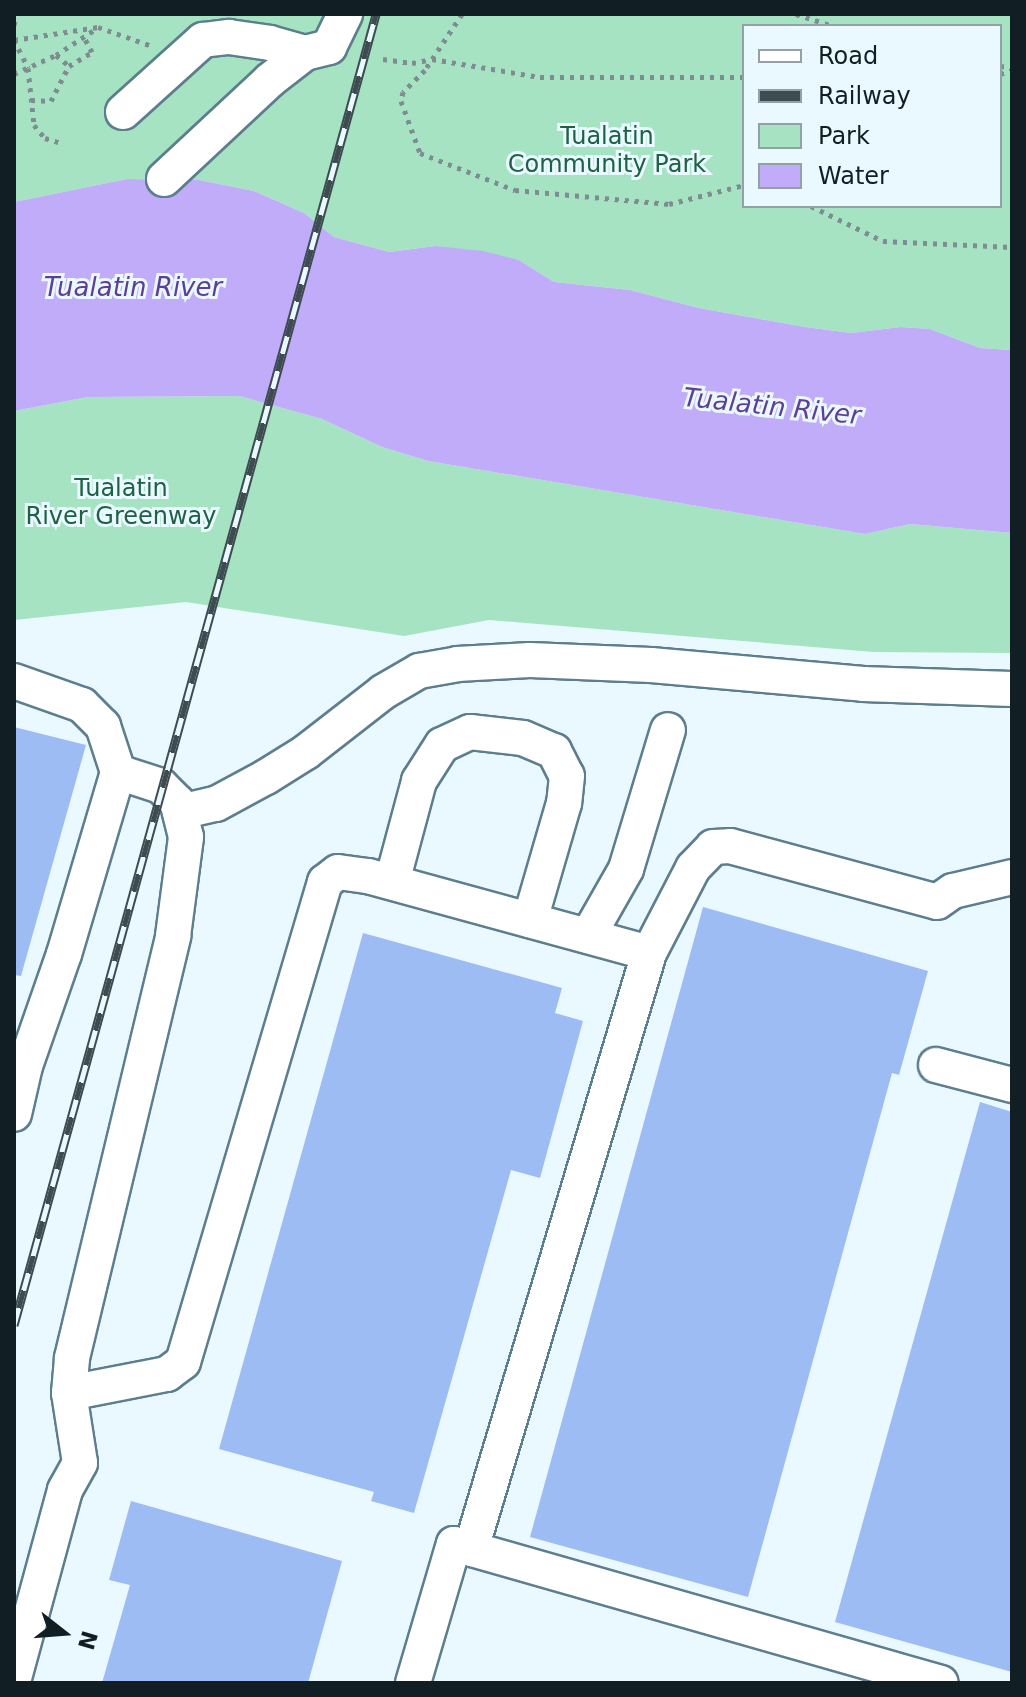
<!DOCTYPE html>
<html>
<head>
<meta charset="utf-8">
<style>
	body { margin:0 }
	#map { position:relative; width:1026px; height:1697px; overflow:hidden; background:#eaf8ff; font-family:"DejaVu Sans",sans-serif }
	div>[style] { position:absolute }
	.green>* { inset:0; background:#a6e3c2 }
	.water>* { inset:0; background:#c0acf9 }
	.building>* { inset:0; background:#9dbcf4 }
	.path>* { height:5px; margin-top:-2.5px; transform-origin:0; background:repeating-linear-gradient(90deg,#7f8d93 0 4px,transparent 0 10px) }
	.roads { filter:drop-shadow(2px 0 #5d7e8e) drop-shadow(-2px 0 #5d7e8e) drop-shadow(0 2px #5d7e8e) drop-shadow(0 -2px #5d7e8e) }
	.minor>* { height:34px; margin:-17px; padding:0 17px; transform-origin:17px; border-radius:17px; background:#fff }
	.rail>* { height:9px; margin-top:-4.5px; transform-origin:0; background:repeating-linear-gradient(90deg,#eaf8ff 0 18px,#3e4b51 0 36px); box-sizing:border-box; border-block:2px solid #3e4b51 }
	span { translate:-50% -50%; white-space:nowrap; text-align:center; line-height:1.15; -webkit-text-stroke:6px #eaf8ff; paint-order:stroke }
	.park-label { font-size:24px; color:#1e6144 }
	.water-label { font-size:26px; color:#5e3f98; font-style:italic }
	.frame { position:absolute; inset:0; border:16px solid #111e24; pointer-events:none }
	.legend { position:absolute; left:742px; top:24px; width:260px; height:184px; box-sizing:border-box; background:#eaf8ff; border:2px solid #93a1a7; margin:0; padding:10px 14px; list-style:none; font-size:24px; color:#111e24 }
	.legend li { display:flex; align-items:center; gap:16px; height:40px }
	.legend b { width:40px; border:2px solid #93a1a7 }
	.north { position:absolute; left:24px; top:1593px; width:80px; height:80px; -webkit-text-stroke:6px #eaf8ff; paint-order:stroke; rotate:107deg; font-size:22px; font-weight:700; line-height:32px; text-align:center; color:#111e24 }
	.north::after { content:''; display:block; margin:auto; width:28px; height:36px; background:#111e24; clip-path:polygon(50% 0,100% 100%,50% 72%,0 100%) }
</style>
</head>
<body>
<div id="map">
	<div class="green">
		<div style="clip-path:polygon(evenodd,14px 14px,1012px 14px,1012px 350px,980px 348px,930px 329px,901px 327px,851px 333px,805px 327px,699px 308px,630px 290px,554px 282px,519px 260px,436px 246px,389px 252px,334px 237px,304px 213px,254px 191px,199px 180px,127px 179px,14px 202px,14px 14px,744px 26px,1000px 26px,1000px 206px,744px 206px,744px 26px)"></div>
		<div style="clip-path:polygon(239px 396px,322px 419px,382px 447px,428px 461px,865px 534px,910px 524px,1012px 533px,1012px 653px,874px 652px,489px 620px,404px 636px,186px 602px,14px 620px,14px 411px,88px 397px)"></div>
	</div>
	<div class="water">
		<div style="clip-path:polygon(127px 179px,199px 180px,254px 191px,304px 213px,334px 237px,389px 252px,436px 246px,483px 251px,519px 260px,554px 282px,630px 290px,699px 308px,805px 327px,851px 333px,901px 327px,930px 329px,980px 348px,1012px 350px,1012px 533px,910px 524px,865px 534px,428px 461px,382px 447px,322px 419px,239px 396px,88px 397px,14px 411px,14px 202px)"></div>
	</div>
	<div class="building">
		<div style="clip-path:polygon(14px 727px,86px 745px,21px 976px,14px 975px)"></div>
		<div style="clip-path:polygon(703px 907px,928px 971px,899px 1075px,892px 1073px,748px 1597px,530px 1537px)"></div>
		<div style="clip-path:polygon(363px 933px,562px 988px,555px 1013px,583px 1021px,540px 1178px,511px 1170px,414px 1513px,371px 1501px,374px 1492px,219px 1449px)"></div>
		<div style="clip-path:polygon(980px 1102px,1012px 1112px,1012px 1672px,835px 1622px)"></div>
		<div style="clip-path:polygon(131px 1501px,342px 1561px,308px 1683px,102px 1683px,130px 1585px,109px 1580px)"></div>
	</div>
	<div class="path">
		<div style="left:462px;top:14px;width:67px;rotate:123.5deg"></div>
		<div style="left:425px;top:70px;width:31px;rotate:135deg"></div>
		<div style="left:403px;top:92px;width:9px;rotate:103deg"></div>
		<div style="left:401px;top:101px;width:55px;rotate:69.9deg"></div>
		<div style="left:420px;top:153px;width:102px;rotate:21.3deg"></div>
		<div style="left:515px;top:190px;width:155px;rotate:5.2deg"></div>
		<div style="left:669px;top:204px;width:77px;rotate:-14.2deg"></div>
		<div style="left:796px;top:14px;width:40px;rotate:18deg"></div>
		<div style="left:14px;top:25px;width:11px;rotate:-75deg"></div>
		<div style="left:14px;top:40px;width:85px;rotate:-8.8deg"></div>
		<div style="left:98px;top:27px;width:57px;rotate:19.4deg"></div>
		<div style="left:14px;top:40px;width:31px;rotate:63deg"></div>
		<div style="left:28px;top:68px;width:57px;rotate:84deg"></div>
		<div style="left:34px;top:125px;width:17px;rotate:50deg"></div>
		<div style="left:45px;top:138px;width:14px;rotate:17deg"></div>
		<div style="left:56px;top:55px;width:17px;rotate:40deg"></div>
		<div style="left:69px;top:66px;width:27px;rotate:-31deg"></div>
		<div style="left:92px;top:52px;width:17px;rotate:-118deg"></div>
		<div style="left:383px;top:59px;width:29px;rotate:8deg"></div>
		<div style="left:412px;top:63px;width:20px;rotate:-11deg"></div>
		<div style="left:432px;top:59px;width:109px;rotate:9.5deg"></div>
		<div style="left:540px;top:77px;width:204px"></div>
		<div style="left:1000px;top:66px;width:12px;rotate:5deg"></div>
		<div style="left:14px;top:74px;width:46px;rotate:-24.3deg"></div>
		<div style="left:56px;top:55px;width:45px;rotate:-33.3deg"></div>
		<div style="left:1000px;top:74px;width:13px;rotate:-18deg"></div>
		<div style="left:31px;top:100px;width:20px;rotate:3deg"></div>
		<div style="left:51px;top:101px;width:39px;rotate:-63deg"></div>
		<div style="left:811px;top:206px;width:80px;rotate:25.9deg"></div>
		<div style="left:883px;top:241px;width:129px;rotate:2.7deg"></div>
	</div>
	<div class="roads">
		<div class="minor">
			<div style="left:123px;top:112px;width:108px;rotate:-42deg"></div>
			<div style="left:203px;top:40px;width:26px;rotate:-7deg"></div>
			<div style="left:229px;top:37px;width:41px;rotate:8.3deg"></div>
			<div style="left:270px;top:43px;width:36px;rotate:16deg"></div>
			<div style="left:305px;top:53px;width:25px;rotate:-14deg"></div>
			<div style="left:329px;top:47px;width:37px;rotate:-64deg"></div>
			<div style="left:164px;top:179px;width:145px;rotate:-43deg"></div>
			<div style="left:270px;top:80px;width:44px;rotate:-37.6deg"></div>
			<div style="left:14px;top:681px;width:72px;rotate:19.4deg"></div>
			<div style="left:82px;top:705px;width:30px;rotate:45deg"></div>
			<div style="left:103px;top:726px;width:48px;rotate:71.9deg"></div>
			<div style="left:118px;top:772px;width:190px;rotate:106.5deg"></div>
			<div style="left:64px;top:954px;width:119px;rotate:109.2deg"></div>
			<div style="left:25px;top:1066px;width:49px;rotate:102.9deg"></div>
			<div style="left:180px;top:812px;width:37px;rotate:-13deg"></div>
			<div style="left:216px;top:804px;width:57px;rotate:-28.4deg"></div>
			<div style="left:266px;top:777px;width:47px;rotate:-32deg"></div>
			<div style="left:306px;top:752px;width:98px;rotate:-37.9deg"></div>
			<div style="left:383px;top:692px;width:42px;rotate:-30.3deg"></div>
			<div style="left:419px;top:671px;width:39px;rotate:-10deg"></div>
			<div style="left:457px;top:664px;width:73px;rotate:-3.1deg"></div>
			<div style="left:530px;top:660px;width:121px;rotate:2.4deg"></div>
			<div style="left:651px;top:665px;width:213px;rotate:5.1deg"></div>
			<div style="left:863px;top:684px;width:149px;rotate:1.9deg"></div>
			<div style="left:392px;top:882px;width:105px;rotate:-75deg"></div>
			<div style="left:419px;top:781px;width:43px;rotate:-57.4deg"></div>
			<div style="left:442px;top:745px;width:31px;rotate:-25deg"></div>
			<div style="left:470px;top:732px;width:53px;rotate:6.5deg"></div>
			<div style="left:523px;top:738px;width:34px;rotate:23deg"></div>
			<div style="left:554px;top:751px;width:28px;rotate:63deg"></div>
			<div style="left:567px;top:776px;width:27px;rotate:96deg"></div>
			<div style="left:564px;top:803px;width:122px;rotate:106.2deg"></div>
			<div style="left:588px;top:936px;width:77px;rotate:-60.4deg"></div>
			<div style="left:626px;top:869px;width:145px;rotate:-73.2deg"></div>
			<div style="left:936px;top:1065px;width:79px;rotate:14.7deg"></div>
			<div style="left:69px;top:1393px;width:100px;rotate:-11deg"></div>
			<div style="left:167px;top:1374px;width:20px;rotate:-37deg"></div>
			<div style="left:183px;top:1362px;width:501px;rotate:-73.52deg"></div>
			<div style="left:325px;top:882px;width:16px;rotate:-38deg"></div>
			<div style="left:338px;top:872px;width:30px;rotate:8deg"></div>
			<div style="left:368px;top:876px;width:291px;rotate:15.3deg"></div>
			<div style="left:471px;top:1549px;width:622px;rotate:-73.37deg"></div>
			<div style="left:649px;top:953px;width:96px;rotate:-62.6deg"></div>
			<div style="left:693px;top:868px;width:29px;rotate:-46deg"></div>
			<div style="left:713px;top:847px;width:17px;rotate:-3deg"></div>
			<div style="left:730px;top:846px;width:214px;rotate:15.1deg"></div>
			<div style="left:937px;top:902px;width:19px;rotate:-35deg"></div>
			<div style="left:953px;top:891px;width:61px;rotate:-13.3deg"></div>
			<div style="left:14px;top:1678px;width:195px;rotate:-74.8deg"></div>
			<div style="left:65px;top:1490px;width:31px;rotate:-61deg"></div>
			<div style="left:80px;top:1463px;width:71px;rotate:-98.9deg"></div>
			<div style="left:69px;top:1393px;width:35px;rotate:-85deg"></div>
			<div style="left:72px;top:1358px;width:434px;rotate:-76.5deg"></div>
			<div style="left:173px;top:936px;width:100px;rotate:-82.5deg"></div>
			<div style="left:186px;top:837px;width:36px;rotate:-104deg"></div>
			<div style="left:177px;top:802px;width:23px;rotate:-135deg"></div>
			<div style="left:161px;top:786px;width:45px;rotate:-162deg"></div>
			<div style="left:413px;top:1683px;width:145px;rotate:-73.6deg"></div>
			<div style="left:454px;top:1544px;width:506px;rotate:15.93deg"></div>
		</div>
	</div>
	<div class="rail">
		<div style="left:14px;top:1325px;width:1360px;rotate:-74.56deg"></div>
	</div>
	<div class="park-label">
		<span style="left:607px;top:151px">Tualatin<br>Community Park</span>
		<span style="left:121px;top:503px">Tualatin<br>River Greenway</span>
	</div>
	<div class="water-label">
		<span style="left:133px;top:288px">Tualatin River</span>
		<span style="left:772px;top:407px;rotate:6deg">Tualatin River</span>
	</div>
	<div class="frame"></div>
	<ul class="legend">
	<li><b style="height:10px;background:#fff"></b>Road</li>
	<li><b style="height:10px;background:#3e4b51"></b>Railway</li>
	<li><b style="height:22px;background:#a6e3c2"></b>Park</li>
	<li><b style="height:22px;background:#c0acf9"></b>Water</li>
	</ul>
	<div class="north">N</div>
</div>
</body>
</html>
